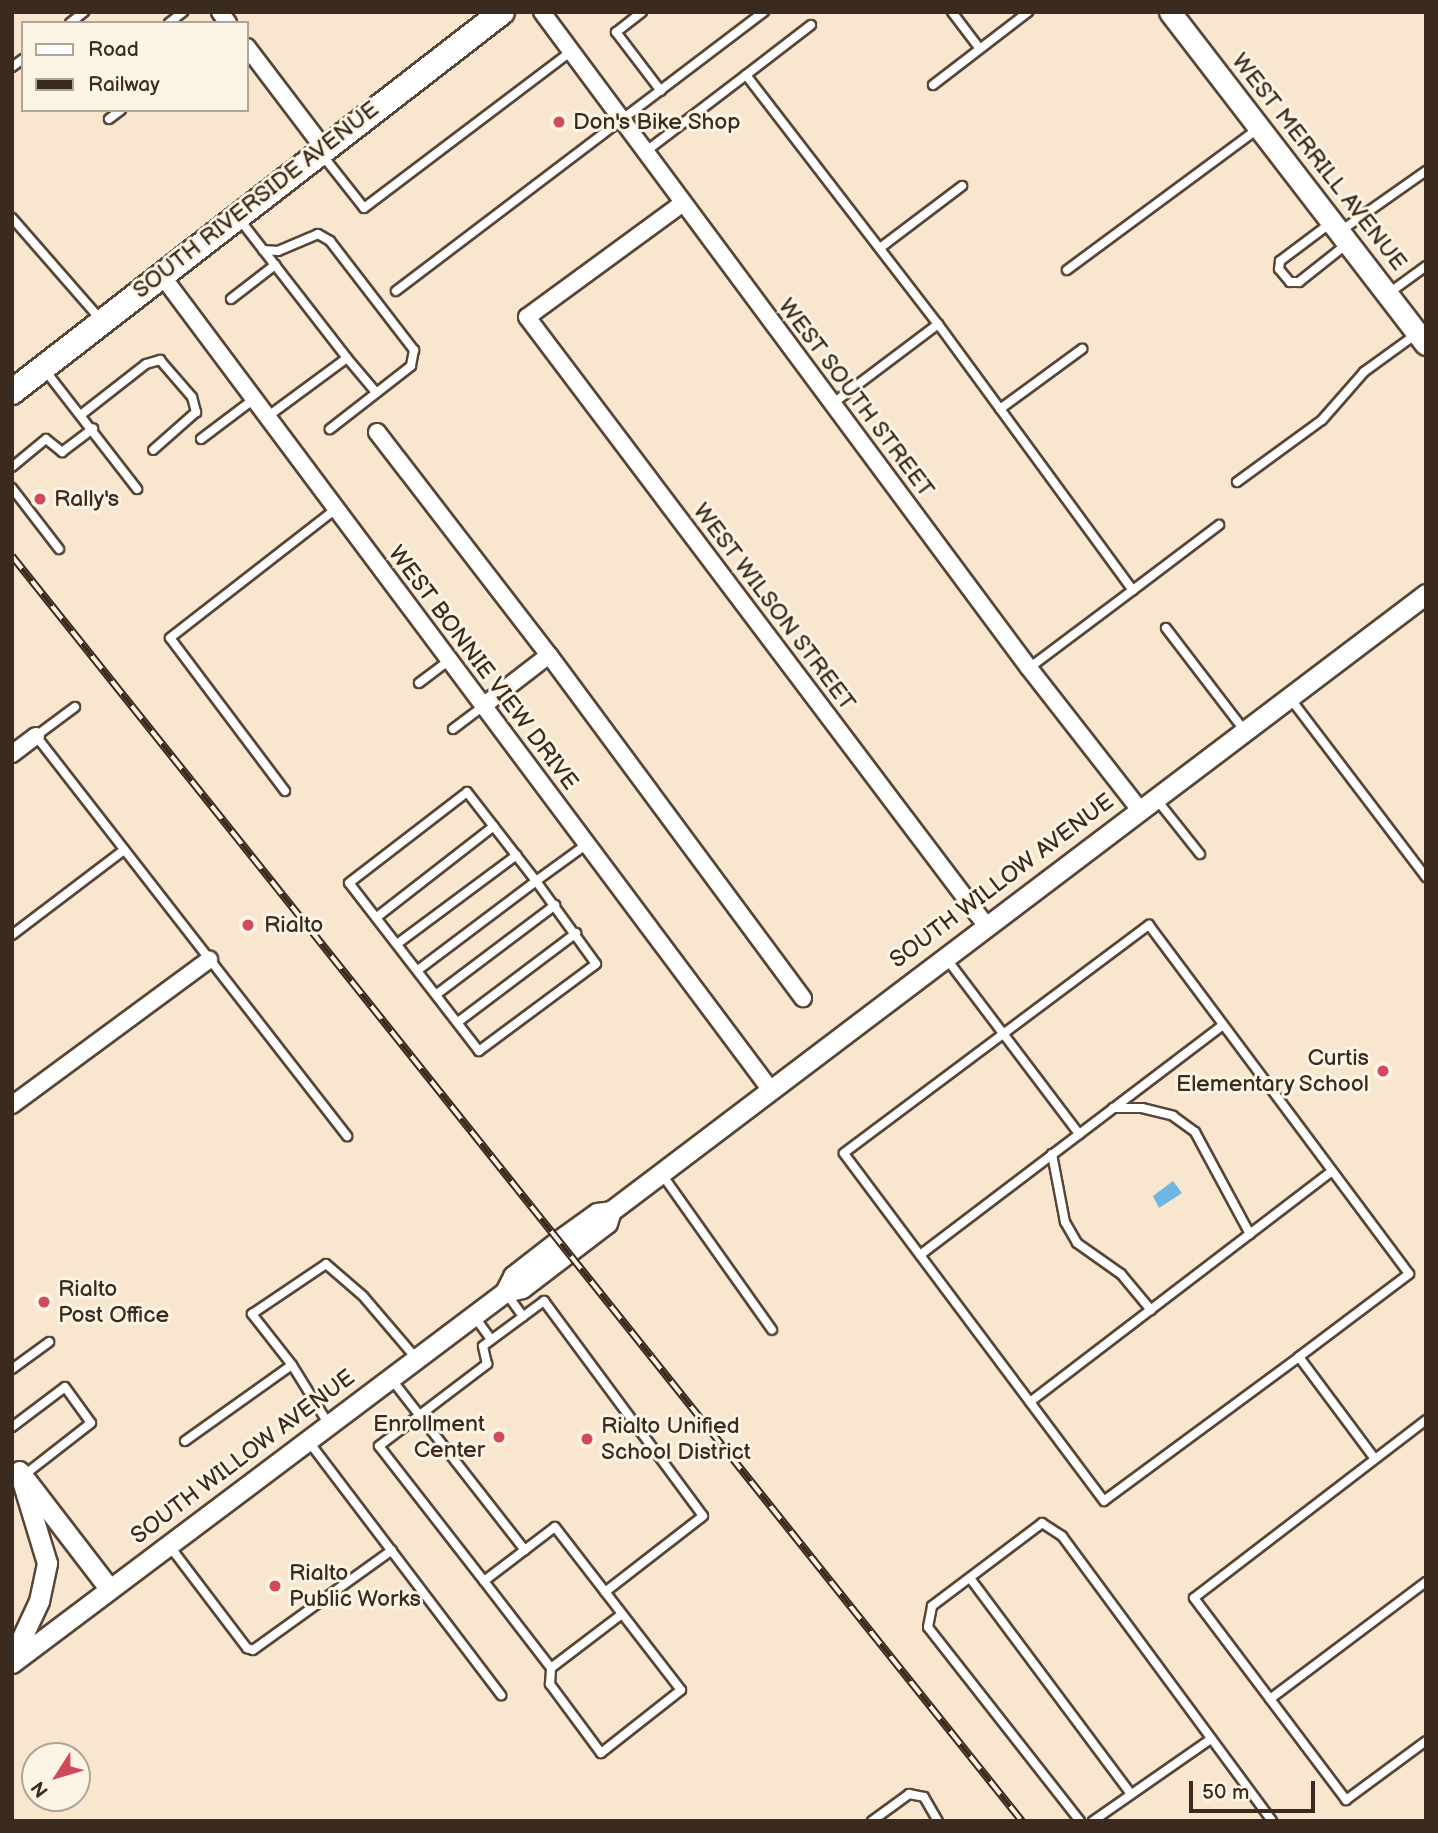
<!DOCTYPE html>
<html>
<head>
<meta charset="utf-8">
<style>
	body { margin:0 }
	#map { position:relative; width:1438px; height:1833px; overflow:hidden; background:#f8e6ce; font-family:"Balsamiq Sans",sans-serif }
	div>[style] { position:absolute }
	.water>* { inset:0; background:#70b5e6 }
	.roads { filter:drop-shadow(2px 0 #574638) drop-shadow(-2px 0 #574638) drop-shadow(0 2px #574638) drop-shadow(0 -2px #574638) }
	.service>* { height:8px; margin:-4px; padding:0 4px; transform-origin:4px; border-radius:4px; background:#fff }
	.minor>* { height:16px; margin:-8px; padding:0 8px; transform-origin:8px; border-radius:8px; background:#fff }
	.tertiary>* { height:19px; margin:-9.5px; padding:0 9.5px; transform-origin:9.5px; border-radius:9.5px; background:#fff }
	.secondary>* { height:21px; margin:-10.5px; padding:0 10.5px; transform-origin:10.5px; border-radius:10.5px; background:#fff }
	.primary>* { height:24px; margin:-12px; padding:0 12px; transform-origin:12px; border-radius:12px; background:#fff }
	.rail>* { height:8px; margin-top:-4px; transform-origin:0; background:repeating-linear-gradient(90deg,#fcf5e5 0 16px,#3b2a1e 0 32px); box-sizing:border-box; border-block:2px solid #3b2a1e }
	.dots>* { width:19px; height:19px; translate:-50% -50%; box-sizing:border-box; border:4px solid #fcf5e5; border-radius:50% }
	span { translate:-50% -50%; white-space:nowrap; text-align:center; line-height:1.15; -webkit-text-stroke:6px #fcf5e5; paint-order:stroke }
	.poi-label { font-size:23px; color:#3b2a1e }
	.left { translate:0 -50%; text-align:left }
	.right { translate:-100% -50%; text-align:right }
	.street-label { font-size:23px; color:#3b2a1e }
	.frame { position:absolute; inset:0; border:14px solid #3b2a1e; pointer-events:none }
	.legend { position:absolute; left:21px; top:21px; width:228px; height:91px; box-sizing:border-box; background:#fcf5e5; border:2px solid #afa495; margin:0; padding:9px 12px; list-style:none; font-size:21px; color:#3b2a1e }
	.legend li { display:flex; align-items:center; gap:14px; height:35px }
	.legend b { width:35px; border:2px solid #afa495 }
	.north { position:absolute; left:21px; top:1742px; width:70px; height:70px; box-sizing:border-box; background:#fcf5e5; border:2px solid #afa495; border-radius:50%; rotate:233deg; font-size:19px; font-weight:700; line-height:28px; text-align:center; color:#3b2a1e }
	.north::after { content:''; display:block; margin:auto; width:24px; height:32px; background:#d1495b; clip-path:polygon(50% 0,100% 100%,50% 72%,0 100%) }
	.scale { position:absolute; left:1189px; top:1781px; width:126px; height:32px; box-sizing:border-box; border:4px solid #3b2a1e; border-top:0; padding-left:9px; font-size:21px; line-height:24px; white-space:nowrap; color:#3b2a1e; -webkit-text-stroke:5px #fcf5e5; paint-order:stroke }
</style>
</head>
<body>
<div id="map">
	<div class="water">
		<div style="clip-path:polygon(1173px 1181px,1182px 1193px,1159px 1208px,1153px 1196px)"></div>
	</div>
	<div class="roads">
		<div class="service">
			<div style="left:642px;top:12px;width:33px;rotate:142deg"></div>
			<div style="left:616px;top:32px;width:74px;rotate:52.7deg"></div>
			<div style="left:952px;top:12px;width:46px;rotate:52.9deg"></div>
			<div style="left:70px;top:23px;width:18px;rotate:-38deg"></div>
			<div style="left:169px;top:23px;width:18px;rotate:-38deg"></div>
			<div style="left:12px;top:67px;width:14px;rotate:-36deg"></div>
			<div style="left:746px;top:75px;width:82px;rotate:-37.6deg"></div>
			<div style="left:933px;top:85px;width:120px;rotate:-37.5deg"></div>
			<div style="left:109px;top:119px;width:15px;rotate:-37deg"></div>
			<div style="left:645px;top:152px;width:127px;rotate:-37.3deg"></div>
			<div style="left:746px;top:75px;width:314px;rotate:52.4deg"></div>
			<div style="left:323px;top:156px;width:66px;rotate:51.7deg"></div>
			<div style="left:364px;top:208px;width:258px;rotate:-37.1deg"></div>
			<div style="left:12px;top:218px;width:134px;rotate:48.9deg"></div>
			<div style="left:240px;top:220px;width:175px;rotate:52.2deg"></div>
			<div style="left:347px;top:358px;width:99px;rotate:143.6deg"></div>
			<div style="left:1332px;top:222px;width:65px;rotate:143.1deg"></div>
			<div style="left:1280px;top:261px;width:8px;rotate:97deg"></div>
			<div style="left:1279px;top:269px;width:17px;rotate:50deg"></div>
			<div style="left:1290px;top:282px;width:9px"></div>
			<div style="left:1299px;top:282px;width:63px;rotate:-38.5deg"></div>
			<div style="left:1342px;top:230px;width:103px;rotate:-35.1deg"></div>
			<div style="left:880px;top:248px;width:103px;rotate:-37.1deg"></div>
			<div style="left:263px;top:250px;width:15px;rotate:4deg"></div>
			<div style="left:278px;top:251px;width:43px;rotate:-23deg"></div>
			<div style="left:318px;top:234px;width:14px;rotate:30deg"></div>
			<div style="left:330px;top:241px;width:138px;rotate:52.4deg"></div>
			<div style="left:414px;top:350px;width:16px;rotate:101deg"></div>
			<div style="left:411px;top:366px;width:103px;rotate:142.1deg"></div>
			<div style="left:1067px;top:270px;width:239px;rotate:-36.5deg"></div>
			<div style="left:396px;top:291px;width:462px;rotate:-37.2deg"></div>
			<div style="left:1389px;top:293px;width:46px;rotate:-36.1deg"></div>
			<div style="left:231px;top:299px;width:56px;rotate:-37.7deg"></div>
			<div style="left:347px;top:358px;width:43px;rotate:49.7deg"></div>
			<div style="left:44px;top:369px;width:152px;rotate:52.2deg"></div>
			<div style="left:832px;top:404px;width:133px;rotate:-37deg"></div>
			<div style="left:938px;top:324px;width:330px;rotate:53.8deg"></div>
			<div style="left:1133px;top:590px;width:130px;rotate:143.1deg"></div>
			<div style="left:1000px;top:409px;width:102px;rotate:-36.2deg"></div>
			<div style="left:82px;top:414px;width:81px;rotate:-38deg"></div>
			<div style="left:146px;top:364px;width:15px;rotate:-16deg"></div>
			<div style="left:160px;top:360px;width:49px;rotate:49.1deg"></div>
			<div style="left:192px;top:397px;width:16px;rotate:75deg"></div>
			<div style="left:196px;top:412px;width:57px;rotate:138.5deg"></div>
			<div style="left:201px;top:439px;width:66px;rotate:-37deg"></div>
			<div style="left:12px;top:467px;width:44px;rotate:-39.5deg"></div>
			<div style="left:46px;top:439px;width:21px;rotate:39deg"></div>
			<div style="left:62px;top:452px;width:39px;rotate:-37deg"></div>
			<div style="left:1237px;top:482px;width:105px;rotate:-36.1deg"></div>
			<div style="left:1322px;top:420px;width:64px;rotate:-48.8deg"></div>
			<div style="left:1364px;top:372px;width:63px;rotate:-36deg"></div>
			<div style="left:12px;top:488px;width:77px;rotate:52.4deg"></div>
			<div style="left:1133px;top:590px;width:108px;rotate:-37.1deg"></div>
			<div style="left:1166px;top:628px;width:128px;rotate:52.6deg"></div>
			<div style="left:419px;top:683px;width:38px;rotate:-37deg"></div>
			<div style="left:1290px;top:698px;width:225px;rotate:52.8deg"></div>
			<div style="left:75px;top:707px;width:49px;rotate:143.4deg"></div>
			<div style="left:36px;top:736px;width:507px;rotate:52.13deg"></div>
			<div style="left:453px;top:729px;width:38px;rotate:-37deg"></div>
			<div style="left:285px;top:791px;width:191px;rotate:-126.9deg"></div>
			<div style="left:170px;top:638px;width:210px;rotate:-37.9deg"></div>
			<div style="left:1157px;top:800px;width:69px;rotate:51.5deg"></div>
			<div style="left:377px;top:917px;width:148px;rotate:-37.9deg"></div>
			<div style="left:12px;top:935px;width:141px;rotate:-37.2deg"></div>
			<div style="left:397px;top:944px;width:149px;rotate:-36.6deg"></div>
			<div style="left:946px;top:958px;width:221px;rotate:52.9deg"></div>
			<div style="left:418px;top:970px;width:148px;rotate:-37deg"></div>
			<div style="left:536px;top:881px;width:102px;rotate:54.1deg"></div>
			<div style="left:596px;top:964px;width:146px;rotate:143.4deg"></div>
			<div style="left:479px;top:1051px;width:212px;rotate:-127.7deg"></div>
			<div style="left:349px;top:883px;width:149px;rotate:-37.6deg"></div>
			<div style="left:467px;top:792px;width:113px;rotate:52.2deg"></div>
			<div style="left:536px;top:881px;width:63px;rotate:-36deg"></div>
			<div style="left:437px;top:994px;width:148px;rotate:-37deg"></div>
			<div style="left:458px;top:1022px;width:148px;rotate:-37deg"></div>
			<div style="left:1113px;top:1108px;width:29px"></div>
			<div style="left:1142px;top:1108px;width:32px;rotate:14deg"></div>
			<div style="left:1173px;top:1116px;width:27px;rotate:36deg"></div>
			<div style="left:1195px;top:1132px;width:116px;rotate:61.7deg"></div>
			<div style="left:1052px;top:1154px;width:69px;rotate:79.2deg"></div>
			<div style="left:1065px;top:1222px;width:24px;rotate:60deg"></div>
			<div style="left:1077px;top:1243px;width:54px;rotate:35.2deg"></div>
			<div style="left:1121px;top:1274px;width:47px;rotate:50.2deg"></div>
			<div style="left:661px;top:1173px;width:192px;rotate:54.7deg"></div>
			<div style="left:920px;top:1255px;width:380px;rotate:-37.2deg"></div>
			<div style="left:506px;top:1293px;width:29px;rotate:54deg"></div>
			<div style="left:474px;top:1316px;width:29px;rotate:54deg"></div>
			<div style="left:1299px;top:1357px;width:242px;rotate:143.6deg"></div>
			<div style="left:1104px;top:1501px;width:434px;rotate:-126.8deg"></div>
			<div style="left:844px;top:1153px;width:381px;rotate:-36.8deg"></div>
			<div style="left:1149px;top:925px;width:435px;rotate:53.3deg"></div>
			<div style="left:1409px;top:1274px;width:138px;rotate:143deg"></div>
			<div style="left:1299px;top:1357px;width:127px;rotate:53.3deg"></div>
			<div style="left:292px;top:1365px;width:68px;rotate:58.2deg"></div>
			<div style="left:12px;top:1369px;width:46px;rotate:-36.1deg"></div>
			<div style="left:392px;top:1380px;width:216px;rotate:52deg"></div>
			<div style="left:1030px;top:1402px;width:380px;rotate:-37.4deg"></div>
			<div style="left:1426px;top:1420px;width:292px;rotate:142.5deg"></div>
			<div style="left:1194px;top:1598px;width:253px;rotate:53deg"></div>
			<div style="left:1346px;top:1800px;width:99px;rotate:-36.4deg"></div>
			<div style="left:12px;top:1427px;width:66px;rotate:-37deg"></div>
			<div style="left:65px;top:1387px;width:44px;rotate:54.2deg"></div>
			<div style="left:91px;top:1423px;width:86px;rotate:142.1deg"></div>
			<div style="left:185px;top:1441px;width:131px;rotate:-35.4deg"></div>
			<div style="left:292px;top:1365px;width:65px;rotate:-128.1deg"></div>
			<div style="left:252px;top:1314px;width:89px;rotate:-34deg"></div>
			<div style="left:326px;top:1264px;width:49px;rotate:40.9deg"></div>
			<div style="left:363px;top:1296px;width:82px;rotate:49.5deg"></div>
			<div style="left:309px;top:1442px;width:318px;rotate:52.8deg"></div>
			<div style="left:168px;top:1544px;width:131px;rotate:52.8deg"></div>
			<div style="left:247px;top:1648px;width:6px;rotate:18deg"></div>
			<div style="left:253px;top:1650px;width:171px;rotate:-35.7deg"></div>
			<div style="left:970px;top:1578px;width:269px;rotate:53.3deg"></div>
			<div style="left:484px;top:1581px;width:89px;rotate:-37.3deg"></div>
			<div style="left:555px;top:1527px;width:206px;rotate:52.3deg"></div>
			<div style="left:681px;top:1690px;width:102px;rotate:141.8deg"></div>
			<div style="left:601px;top:1753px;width:86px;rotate:-126.5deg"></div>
			<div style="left:550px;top:1684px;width:16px;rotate:-86deg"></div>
			<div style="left:551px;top:1668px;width:110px;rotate:-127.6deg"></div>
			<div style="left:484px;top:1581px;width:171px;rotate:-127.9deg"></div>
			<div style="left:379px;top:1446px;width:136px;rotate:-37.2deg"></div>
			<div style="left:487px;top:1364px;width:18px;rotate:-103deg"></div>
			<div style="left:483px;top:1346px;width:76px;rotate:-36.4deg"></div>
			<div style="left:544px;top:1301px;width:267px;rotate:53.5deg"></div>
			<div style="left:703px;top:1516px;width:124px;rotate:142.2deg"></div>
			<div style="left:551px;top:1668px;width:89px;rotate:-37.3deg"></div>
			<div style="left:1270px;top:1699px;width:195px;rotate:-36.9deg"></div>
			<div style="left:872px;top:1821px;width:46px;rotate:-36.1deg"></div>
			<div style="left:909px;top:1794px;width:15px;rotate:11deg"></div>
			<div style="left:924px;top:1797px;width:28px;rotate:60deg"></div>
			<div style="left:1080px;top:1821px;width:246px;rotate:-128.1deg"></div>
			<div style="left:928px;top:1627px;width:21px;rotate:-79deg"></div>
			<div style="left:932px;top:1606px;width:138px;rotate:-37deg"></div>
			<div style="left:1042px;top:1523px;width:24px;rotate:33deg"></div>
			<div style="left:1062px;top:1536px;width:354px;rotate:53.6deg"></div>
			<div style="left:1093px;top:1821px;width:144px;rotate:-34.8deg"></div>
		</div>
		<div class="minor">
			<div style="left:220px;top:12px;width:14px;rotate:54deg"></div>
			<div style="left:542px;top:12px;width:817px;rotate:53.41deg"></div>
			<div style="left:1029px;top:668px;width:179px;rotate:52deg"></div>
			<div style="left:247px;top:47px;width:126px;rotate:52.8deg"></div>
			<div style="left:683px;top:203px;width:193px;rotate:143.8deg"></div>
			<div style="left:527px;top:317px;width:760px;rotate:52.96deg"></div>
			<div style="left:160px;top:273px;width:1019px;rotate:53.22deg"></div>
			<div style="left:377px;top:432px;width:282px;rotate:52.4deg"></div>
			<div style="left:549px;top:655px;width:427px;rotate:53.5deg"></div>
			<div style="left:483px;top:706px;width:83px;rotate:-37.7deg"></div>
			<div style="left:12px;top:754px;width:30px;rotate:-37deg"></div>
			<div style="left:12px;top:1105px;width:245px;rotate:-36.4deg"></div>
		</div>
		<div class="tertiary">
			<div style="left:505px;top:1292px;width:18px;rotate:-63deg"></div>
			<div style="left:513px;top:1276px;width:57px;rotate:-37.9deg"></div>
			<div style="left:558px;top:1241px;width:48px;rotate:-35.7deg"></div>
			<div style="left:597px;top:1213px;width:14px;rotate:-8deg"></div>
			<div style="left:611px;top:1211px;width:1022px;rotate:-37.13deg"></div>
			<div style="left:26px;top:1480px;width:136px;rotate:52.5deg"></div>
			<div style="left:12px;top:1659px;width:64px;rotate:-65deg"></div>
			<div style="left:39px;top:1601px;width:39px;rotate:-78deg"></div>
			<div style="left:47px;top:1563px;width:96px;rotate:-106.9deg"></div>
			<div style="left:12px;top:1663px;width:617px;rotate:-36.96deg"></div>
			<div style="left:505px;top:1292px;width:17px;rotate:-13deg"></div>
			<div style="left:522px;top:1288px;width:107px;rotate:-37.4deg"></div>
			<div style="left:607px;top:1223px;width:13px;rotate:-72deg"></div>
		</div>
		<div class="secondary">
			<div style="left:1170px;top:12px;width:419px;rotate:52.4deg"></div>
		</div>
		<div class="primary">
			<div style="left:12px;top:392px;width:620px;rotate:-37.79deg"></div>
		</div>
	</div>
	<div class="rail">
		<div style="left:12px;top:556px;width:1619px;rotate:51.4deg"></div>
	</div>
	<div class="dots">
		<div style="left:559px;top:122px;background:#d1495b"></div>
		<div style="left:40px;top:499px;background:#d1495b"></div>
		<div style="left:248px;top:925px;background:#d1495b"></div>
		<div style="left:1383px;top:1071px;background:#d1495b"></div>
		<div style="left:44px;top:1302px;background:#d1495b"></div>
		<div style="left:499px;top:1437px;background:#d1495b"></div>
		<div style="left:587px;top:1439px;background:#d1495b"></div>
		<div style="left:275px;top:1586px;background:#d1495b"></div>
	</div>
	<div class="poi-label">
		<span class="left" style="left:573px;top:122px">Don's Bike Shop</span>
		<span class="left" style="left:54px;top:499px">Rally's</span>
		<span class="left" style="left:264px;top:925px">Rialto</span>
		<span class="right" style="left:1369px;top:1071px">Curtis<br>Elementary School</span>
		<span class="left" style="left:58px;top:1302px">Rialto<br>Post Office</span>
		<span class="right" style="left:485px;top:1437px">Enrollment<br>Center</span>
		<span class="left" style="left:601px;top:1439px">Rialto Unified<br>School District</span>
		<span class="left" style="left:289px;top:1586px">Rialto<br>Public Works</span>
	</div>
	<div class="street-label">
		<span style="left:1319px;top:162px;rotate:52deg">WEST MERRILL AVENUE</span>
		<span style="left:256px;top:200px;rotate:-38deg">SOUTH RIVERSIDE AVENUE</span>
		<span style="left:856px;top:398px;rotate:53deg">WEST SOUTH STREET</span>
		<span style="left:774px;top:607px;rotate:53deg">WEST WILSON STREET</span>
		<span style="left:483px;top:668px;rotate:53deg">WEST BONNIE VIEW DRIVE</span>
		<span style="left:1002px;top:881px;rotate:-37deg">SOUTH WILLOW AVENUE</span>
		<span style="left:243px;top:1457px;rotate:-37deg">SOUTH WILLOW AVENUE</span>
	</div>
	<div class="frame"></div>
	<ul class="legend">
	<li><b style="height:9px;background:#fff"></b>Road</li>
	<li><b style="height:9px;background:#3b2a1e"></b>Railway</li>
	</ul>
	<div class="north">N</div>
	<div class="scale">50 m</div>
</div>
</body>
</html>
